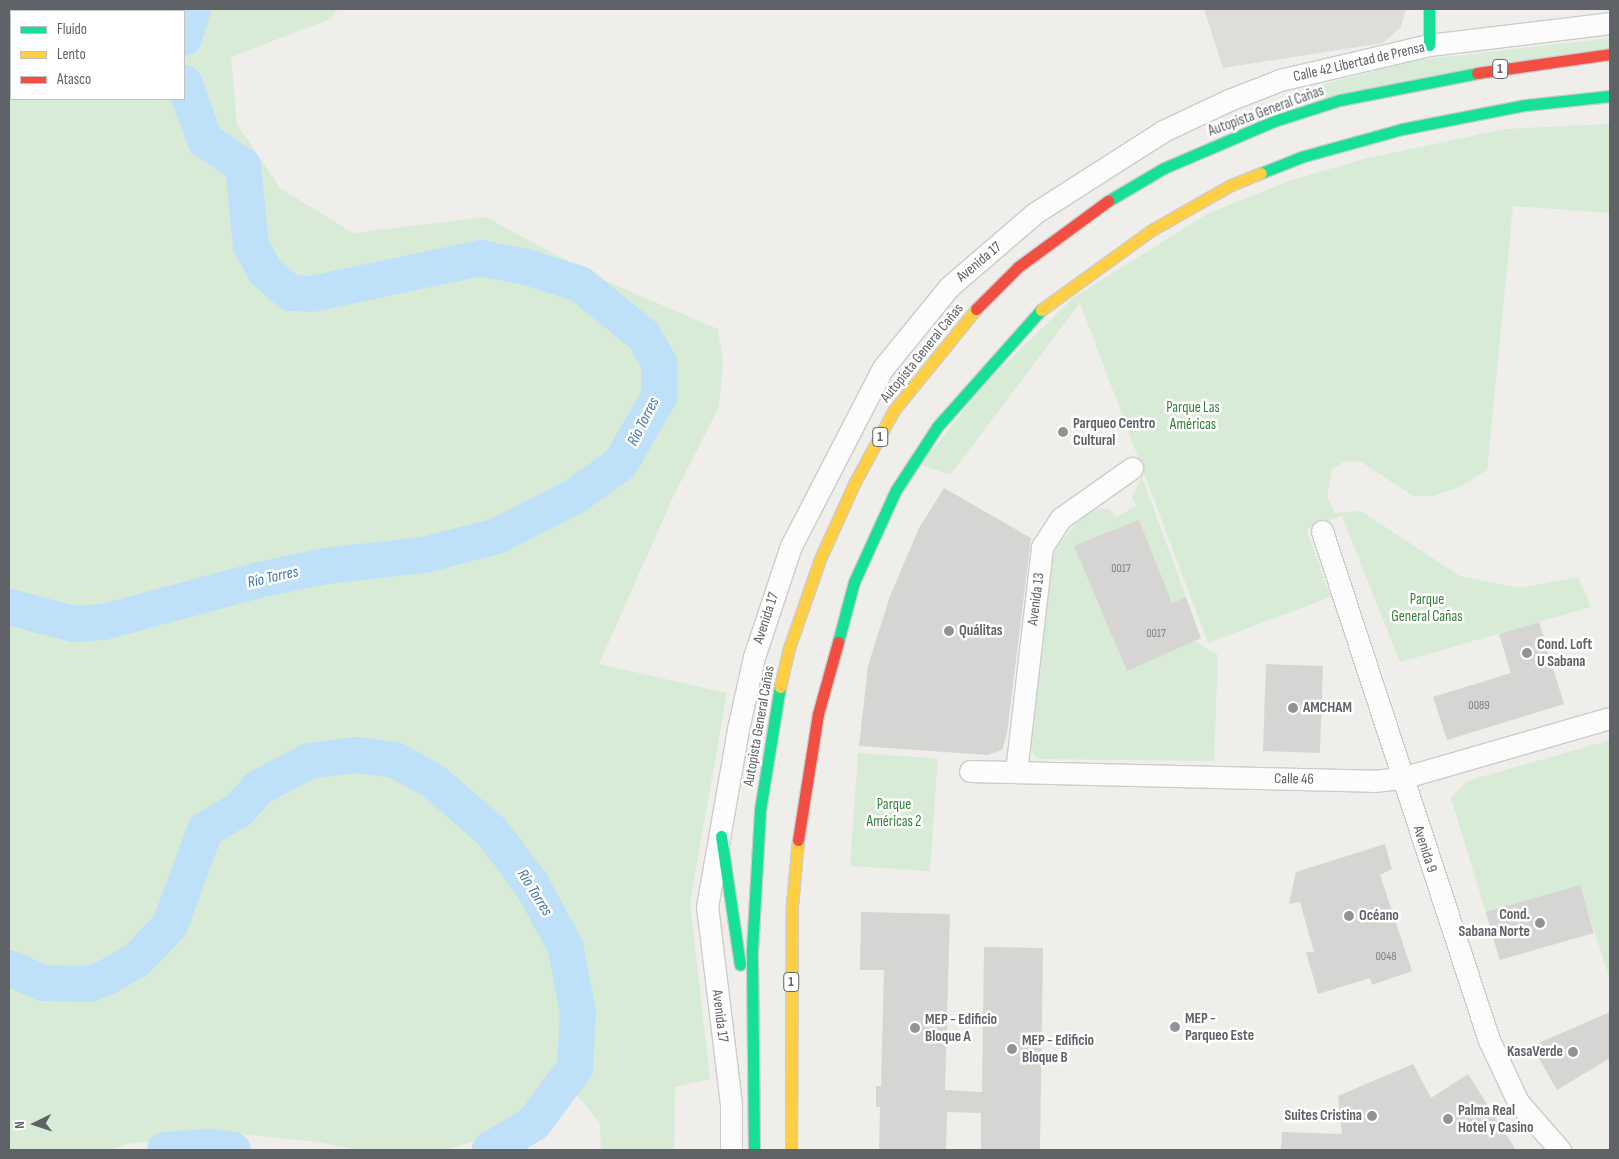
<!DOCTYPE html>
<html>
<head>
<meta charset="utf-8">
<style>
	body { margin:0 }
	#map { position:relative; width:1619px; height:1159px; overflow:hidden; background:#efeeea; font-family:"Sofia Sans Condensed",sans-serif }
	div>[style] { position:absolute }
	.industrial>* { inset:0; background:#dfddda }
	.green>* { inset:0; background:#d8ebd6; transform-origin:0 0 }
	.river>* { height:36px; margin:-18px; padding:0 18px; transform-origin:18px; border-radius:18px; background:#bfe0f9 }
	.building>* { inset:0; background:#d6d5d3; transform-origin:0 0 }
	.roads { filter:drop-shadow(1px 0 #cbcccc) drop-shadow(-1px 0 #cbcccc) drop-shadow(0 1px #cbcccc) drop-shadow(0 -1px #cbcccc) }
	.street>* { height:21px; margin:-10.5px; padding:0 10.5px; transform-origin:10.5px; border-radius:10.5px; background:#fdfcfc }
	.fast>* { height:11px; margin:-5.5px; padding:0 5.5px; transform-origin:5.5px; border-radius:5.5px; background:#16e098 }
	.slow>* { height:11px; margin:-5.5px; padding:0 5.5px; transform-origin:5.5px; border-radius:5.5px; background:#ffcf43 }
	.jam>* { height:11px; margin:-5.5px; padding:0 5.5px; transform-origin:5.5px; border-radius:5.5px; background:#f24e42 }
	.dots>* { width:14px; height:14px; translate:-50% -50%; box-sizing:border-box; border:2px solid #fff; border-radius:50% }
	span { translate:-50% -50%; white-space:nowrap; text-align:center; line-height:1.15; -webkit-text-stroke:5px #fff; paint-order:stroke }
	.number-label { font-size:12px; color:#7e8184 }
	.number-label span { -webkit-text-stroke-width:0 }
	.shield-label span { padding:1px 4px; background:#fff; border:1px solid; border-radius:4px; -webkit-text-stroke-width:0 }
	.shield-label { font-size:14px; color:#5f6368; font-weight:700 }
	.street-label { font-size:15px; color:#5f6368 }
	.park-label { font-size:15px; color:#348238 }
	.poi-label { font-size:15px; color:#5f6368; font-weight:700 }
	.left { translate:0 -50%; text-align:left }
	.right { translate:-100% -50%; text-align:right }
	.water-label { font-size:16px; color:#4174aa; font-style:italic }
	.frame { position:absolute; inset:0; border:10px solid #5f6368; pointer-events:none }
	.legend { position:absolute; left:10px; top:10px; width:175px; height:90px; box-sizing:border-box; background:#fff; border:1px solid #bfc1c3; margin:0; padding:6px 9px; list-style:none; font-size:15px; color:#5f6368 }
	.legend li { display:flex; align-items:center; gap:10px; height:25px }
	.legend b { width:25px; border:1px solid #bfc1c3 }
	.north { position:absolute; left:10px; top:1099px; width:50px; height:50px; -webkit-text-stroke:4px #fff; paint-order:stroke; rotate:266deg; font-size:14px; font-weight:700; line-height:20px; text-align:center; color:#5f6368 }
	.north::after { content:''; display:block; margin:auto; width:18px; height:22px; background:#5f6368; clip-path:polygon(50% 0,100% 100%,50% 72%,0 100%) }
</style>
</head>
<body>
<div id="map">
	<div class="industrial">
		<div style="clip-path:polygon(1204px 9px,1406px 9px,1401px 27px,1383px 43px,1223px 68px)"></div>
	</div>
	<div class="green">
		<div style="clip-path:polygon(evenodd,9px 9px,338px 9px,330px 19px,231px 57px,237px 124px,280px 188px,353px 233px,486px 217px,599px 278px,718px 329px,723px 362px,719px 407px,674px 495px,599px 664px,727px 693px,690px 902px,710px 1079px,675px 1087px,674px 1150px,601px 1150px,600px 1123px,554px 1067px,523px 1112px,471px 1142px,447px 1150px,359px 1150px,318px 1142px,217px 1132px,127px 1144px,112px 1150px,9px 1150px,9px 9px,184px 11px,184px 99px,11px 99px,11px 11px,184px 11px)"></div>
		<div style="clip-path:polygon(1610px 38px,1610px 48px,1291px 104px,1289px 93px,1419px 60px)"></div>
		<div style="clip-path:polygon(1610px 124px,1610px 213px,1513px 206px,1487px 470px,1462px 486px,1433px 496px,1413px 496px,1361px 462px,1345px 461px,1332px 470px,1327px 496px,1335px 513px,1361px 511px,1460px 576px,1520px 588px,1578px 577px,1591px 607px,1400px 662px,1342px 516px,1306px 529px,1331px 597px,1208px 643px,1080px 303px,950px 475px,921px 465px,983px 386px,1073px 298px,1207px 214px,1289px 181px,1363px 159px,1505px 129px)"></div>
		<div style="clip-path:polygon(1142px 477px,1186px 597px,1110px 627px,1195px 641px,1218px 655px,1214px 761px,1037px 759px,1029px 747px,1047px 584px,1056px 548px,1080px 519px,1097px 509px,1108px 508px,1117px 517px,1136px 506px,1132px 497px)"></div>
		<div style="clip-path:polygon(1610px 740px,1610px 979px,1579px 885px,1486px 913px,1451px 798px,1467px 781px)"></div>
		<div style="left:858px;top:753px;width:80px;height:113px;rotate:4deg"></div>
	</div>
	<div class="river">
		<div style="left:184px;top:38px;width:30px;rotate:-73deg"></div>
		<div style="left:9px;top:607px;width:67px;rotate:14.7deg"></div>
		<div style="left:74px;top:624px;width:30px;rotate:-4deg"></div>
		<div style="left:104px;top:622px;width:161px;rotate:-15.2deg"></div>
		<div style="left:259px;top:580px;width:68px;rotate:-11.8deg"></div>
		<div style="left:326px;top:566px;width:99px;rotate:-6.4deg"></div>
		<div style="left:424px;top:555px;width:75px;rotate:-14.6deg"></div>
		<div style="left:497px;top:536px;width:86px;rotate:-26.9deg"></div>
		<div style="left:574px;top:497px;width:57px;rotate:-35.7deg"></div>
		<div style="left:620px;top:464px;width:78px;rotate:-59.8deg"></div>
		<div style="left:659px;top:397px;width:34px;rotate:-90deg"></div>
		<div style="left:659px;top:363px;width:31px;rotate:-119deg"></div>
		<div style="left:644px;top:336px;width:82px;rotate:-140.9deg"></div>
		<div style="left:580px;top:284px;width:57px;rotate:-162.5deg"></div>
		<div style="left:526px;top:267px;width:46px;rotate:-168.7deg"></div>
		<div style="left:481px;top:258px;width:173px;rotate:168deg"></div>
		<div style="left:312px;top:294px;width:22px;rotate:-177deg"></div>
		<div style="left:290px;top:293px;width:33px;rotate:-139deg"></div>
		<div style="left:265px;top:271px;width:29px;rotate:-119deg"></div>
		<div style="left:251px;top:246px;width:80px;rotate:-95.7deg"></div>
		<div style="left:243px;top:166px;width:46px;rotate:-145.6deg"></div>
		<div style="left:205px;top:140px;width:61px;rotate:-110.2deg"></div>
		<div style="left:9px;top:968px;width:37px;rotate:24deg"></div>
		<div style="left:43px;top:983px;width:46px;rotate:1.2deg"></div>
		<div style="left:89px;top:984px;width:19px;rotate:-21deg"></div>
		<div style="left:107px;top:977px;width:34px;rotate:-30deg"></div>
		<div style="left:137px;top:960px;width:48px;rotate:-46.7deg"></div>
		<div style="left:170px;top:925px;width:101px;rotate:-69.8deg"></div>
		<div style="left:205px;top:830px;width:41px;rotate:-31deg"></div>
		<div style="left:240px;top:809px;width:28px;rotate:-49deg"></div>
		<div style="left:258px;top:788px;width:58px;rotate:-27.9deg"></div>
		<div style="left:309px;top:761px;width:46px;rotate:-7.4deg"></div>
		<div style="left:355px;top:755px;width:40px;rotate:7.1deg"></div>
		<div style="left:395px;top:760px;width:43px;rotate:28.9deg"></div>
		<div style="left:433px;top:781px;width:78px;rotate:40.8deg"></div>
		<div style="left:492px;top:832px;width:66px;rotate:53deg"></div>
		<div style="left:532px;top:885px;width:69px;rotate:61.6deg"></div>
		<div style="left:565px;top:946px;width:67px;rotate:78.9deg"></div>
		<div style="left:578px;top:1012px;width:56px;rotate:93.1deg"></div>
		<div style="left:575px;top:1068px;width:69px;rotate:126.7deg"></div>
		<div style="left:534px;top:1123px;width:52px;rotate:148.5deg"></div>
		<div style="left:165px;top:1150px;width:45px;rotate:-3.8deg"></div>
		<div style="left:210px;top:1147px;width:23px;rotate:7deg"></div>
	</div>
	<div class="building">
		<div style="clip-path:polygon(944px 488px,1031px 538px,1007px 733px,1002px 750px,988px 755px,859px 746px,868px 666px,890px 596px,919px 528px)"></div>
		<div style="clip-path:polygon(1139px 520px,1172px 603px,1186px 597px,1201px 638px,1127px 671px,1074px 546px)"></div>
		<div style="clip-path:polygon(1539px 622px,1564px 704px,1447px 740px,1433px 697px,1511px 673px,1499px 634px)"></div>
		<div style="left:1266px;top:664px;width:57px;height:87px;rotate:2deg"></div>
		<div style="clip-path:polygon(1385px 844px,1392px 869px,1380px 875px,1412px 971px,1372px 985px,1370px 978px,1318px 994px,1306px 952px,1314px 952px,1300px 902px,1289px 904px,1296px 872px)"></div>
		<div style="left:1580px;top:885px;width:50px;height:98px;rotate:74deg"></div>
		<div style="clip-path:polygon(861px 912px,950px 914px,945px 1090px,982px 1092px,984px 947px,1043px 948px,1040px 1150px,981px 1150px,981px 1113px,947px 1112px,946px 1150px,879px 1150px,880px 1107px,876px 1107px,876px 1086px,881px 1086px,884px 970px,860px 970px)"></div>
		<div style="clip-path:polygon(1610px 1012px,1610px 1058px,1557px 1090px,1532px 1046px)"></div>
		<div style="clip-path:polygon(1413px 1064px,1431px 1098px,1468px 1074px,1516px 1150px,1281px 1150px,1282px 1132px,1342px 1134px,1338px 1096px)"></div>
	</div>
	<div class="roads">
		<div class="street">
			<div style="left:1322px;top:531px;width:536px;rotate:71.84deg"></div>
			<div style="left:1489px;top:1040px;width:68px;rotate:64.9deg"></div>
			<div style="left:1518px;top:1102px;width:64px;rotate:48.8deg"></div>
			<div style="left:970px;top:771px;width:403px;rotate:1.4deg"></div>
			<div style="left:1373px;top:781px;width:29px;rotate:-6deg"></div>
			<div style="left:1402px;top:778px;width:216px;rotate:-16.1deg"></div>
			<div style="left:1016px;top:772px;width:226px;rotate:-83.4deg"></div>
			<div style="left:1042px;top:547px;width:35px;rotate:-57deg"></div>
			<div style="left:1061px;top:518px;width:87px;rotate:-35.2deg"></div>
			<div style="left:731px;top:1150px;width:46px;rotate:-90deg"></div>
			<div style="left:731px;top:1104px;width:198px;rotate:-96.9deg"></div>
			<div style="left:707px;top:907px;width:181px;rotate:-80.1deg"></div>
			<div style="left:738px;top:729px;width:74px;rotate:-77.5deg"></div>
			<div style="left:754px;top:657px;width:117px;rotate:-71.6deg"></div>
			<div style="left:791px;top:546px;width:200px;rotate:-62.7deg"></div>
			<div style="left:883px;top:368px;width:104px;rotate:-50.8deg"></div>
			<div style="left:949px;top:287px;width:113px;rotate:-40.7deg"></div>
			<div style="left:1035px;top:213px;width:152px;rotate:-32.6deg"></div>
			<div style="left:1163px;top:131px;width:73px;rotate:-25.2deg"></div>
			<div style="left:1229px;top:100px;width:55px;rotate:-21.4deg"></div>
			<div style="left:1280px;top:80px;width:153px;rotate:-13.2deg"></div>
			<div style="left:1429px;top:45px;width:182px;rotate:-6.9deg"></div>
		</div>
		<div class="fast">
			<div style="left:1429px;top:9px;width:36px;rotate:90deg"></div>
			<div style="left:1261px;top:173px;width:43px;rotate:-21.8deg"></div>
			<div style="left:1301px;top:157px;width:105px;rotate:-15.5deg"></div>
			<div style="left:1402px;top:129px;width:126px;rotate:-11deg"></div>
			<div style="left:1526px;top:105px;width:84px;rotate:-6.1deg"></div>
			<div style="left:1108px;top:201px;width:65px;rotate:-30.5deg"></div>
			<div style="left:1164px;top:168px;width:120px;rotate:-23.1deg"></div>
			<div style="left:1274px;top:121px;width:69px;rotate:-17.7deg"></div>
			<div style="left:1340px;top:100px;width:140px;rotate:-11.1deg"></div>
			<div style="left:838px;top:642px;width:62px;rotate:-75.1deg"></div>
			<div style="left:854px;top:582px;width:101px;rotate:-65.5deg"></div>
			<div style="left:896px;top:490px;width:75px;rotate:-56.9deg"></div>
			<div style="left:937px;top:427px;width:157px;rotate:-48.4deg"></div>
			<div style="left:721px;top:836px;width:130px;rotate:81.6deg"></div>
			<div style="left:754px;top:1150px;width:200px;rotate:-90.6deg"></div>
			<div style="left:752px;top:950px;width:140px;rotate:-86.7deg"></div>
			<div style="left:760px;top:810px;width:125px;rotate:-80.8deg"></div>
		</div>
		<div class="slow">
			<div style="left:1041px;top:310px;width:135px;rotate:-35.9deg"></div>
			<div style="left:1150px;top:231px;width:93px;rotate:-29.6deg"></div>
			<div style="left:1231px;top:185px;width:32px;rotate:-22deg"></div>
			<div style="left:780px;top:687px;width:37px;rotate:-77deg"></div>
			<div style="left:788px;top:651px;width:97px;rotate:-70.8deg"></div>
			<div style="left:820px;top:559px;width:85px;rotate:-65.6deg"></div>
			<div style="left:855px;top:482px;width:82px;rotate:-61.6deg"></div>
			<div style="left:894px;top:410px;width:130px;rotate:-50.9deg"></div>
			<div style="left:791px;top:1150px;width:245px;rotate:-89.8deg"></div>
			<div style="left:792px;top:905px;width:65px;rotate:-84.7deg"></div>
		</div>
		<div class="jam">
			<div style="left:1477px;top:73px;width:134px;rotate:-8.1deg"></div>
			<div style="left:976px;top:309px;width:59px;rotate:-45deg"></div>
			<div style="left:1018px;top:267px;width:112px;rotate:-36.3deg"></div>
			<div style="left:798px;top:840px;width:128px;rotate:-81deg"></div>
			<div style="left:818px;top:714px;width:75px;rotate:-74.5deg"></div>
		</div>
	</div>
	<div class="dots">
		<div style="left:1063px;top:432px;background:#919496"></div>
		<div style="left:949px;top:631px;background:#919496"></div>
		<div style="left:1527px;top:653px;background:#919496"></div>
		<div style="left:1293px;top:708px;background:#919496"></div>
		<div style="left:1349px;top:916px;background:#919496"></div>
		<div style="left:1540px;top:923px;background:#919496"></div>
		<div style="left:1175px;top:1027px;background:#919496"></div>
		<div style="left:915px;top:1028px;background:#919496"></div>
		<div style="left:1012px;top:1049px;background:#919496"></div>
		<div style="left:1573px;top:1052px;background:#919496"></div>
		<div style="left:1372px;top:1116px;background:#919496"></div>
		<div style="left:1448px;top:1119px;background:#919496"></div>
	</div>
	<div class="number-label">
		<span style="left:1121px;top:569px">0017</span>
		<span style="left:1156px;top:634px">0017</span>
		<span style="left:1479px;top:706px">0089</span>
		<span style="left:1386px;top:957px">0048</span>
	</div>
	<div class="shield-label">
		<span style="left:1500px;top:69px">1</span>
		<span style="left:880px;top:437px">1</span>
		<span style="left:791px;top:982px">1</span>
	</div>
	<div class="street-label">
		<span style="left:1359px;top:62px;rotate:-13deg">Calle 42 Libertad de Prensa</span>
		<span style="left:1266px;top:111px;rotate:-20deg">Autopista General Cañas</span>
		<span style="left:979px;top:262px;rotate:-40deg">Avenida 17</span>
		<span style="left:922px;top:353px;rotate:-51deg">Autopista General Cañas</span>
		<span style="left:1036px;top:599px;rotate:-83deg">Avenida 13</span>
		<span style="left:766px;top:618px;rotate:-72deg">Avenida 17</span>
		<span style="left:759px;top:726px;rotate:-80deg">Autopista General Cañas</span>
		<span style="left:1294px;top:779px;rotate:1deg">Calle 46</span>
		<span style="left:1425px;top:849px;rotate:72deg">Avenida 9</span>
		<span style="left:720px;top:1016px;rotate:83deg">Avenida 17</span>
	</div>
	<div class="park-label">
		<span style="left:1193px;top:416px">Parque Las<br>Américas</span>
		<span style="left:1427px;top:608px">Parque<br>General Cañas</span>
		<span style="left:894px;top:813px">Parque<br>Américas 2</span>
	</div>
	<div class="poi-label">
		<span class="left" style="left:1073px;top:432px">Parqueo Centro<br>Cultural</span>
		<span class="left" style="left:959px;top:631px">Quálitas</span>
		<span class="left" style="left:1537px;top:653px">Cond. Loft<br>U Sabana</span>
		<span class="left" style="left:1303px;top:708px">AMCHAM</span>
		<span class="right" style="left:1530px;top:923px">Cond.<br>Sabana Norte</span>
		<span class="left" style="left:1359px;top:916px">Océano</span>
		<span class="left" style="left:1185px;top:1027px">MEP -<br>Parqueo Este</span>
		<span class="left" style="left:925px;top:1028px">MEP - Edificio<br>Bloque A</span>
		<span class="left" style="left:1022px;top:1049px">MEP - Edificio<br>Bloque B</span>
		<span class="right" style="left:1563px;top:1052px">KasaVerde</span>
		<span class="left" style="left:1458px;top:1119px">Palma Real<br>Hotel y Casino</span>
		<span class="right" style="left:1362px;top:1116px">Suites Cristina</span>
	</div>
	<div class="water-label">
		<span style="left:644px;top:422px;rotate:-63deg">Río Torres</span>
		<span style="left:273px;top:578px;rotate:-13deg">Río Torres</span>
		<span style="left:534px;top:893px;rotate:58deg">Río Torres</span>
	</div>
	<div class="frame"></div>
	<ul class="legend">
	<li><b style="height:6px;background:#16e098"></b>Fluido</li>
	<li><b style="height:6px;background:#ffcf43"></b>Lento</li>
	<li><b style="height:6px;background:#f24e42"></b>Atasco</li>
	</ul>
	<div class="north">N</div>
</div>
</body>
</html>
